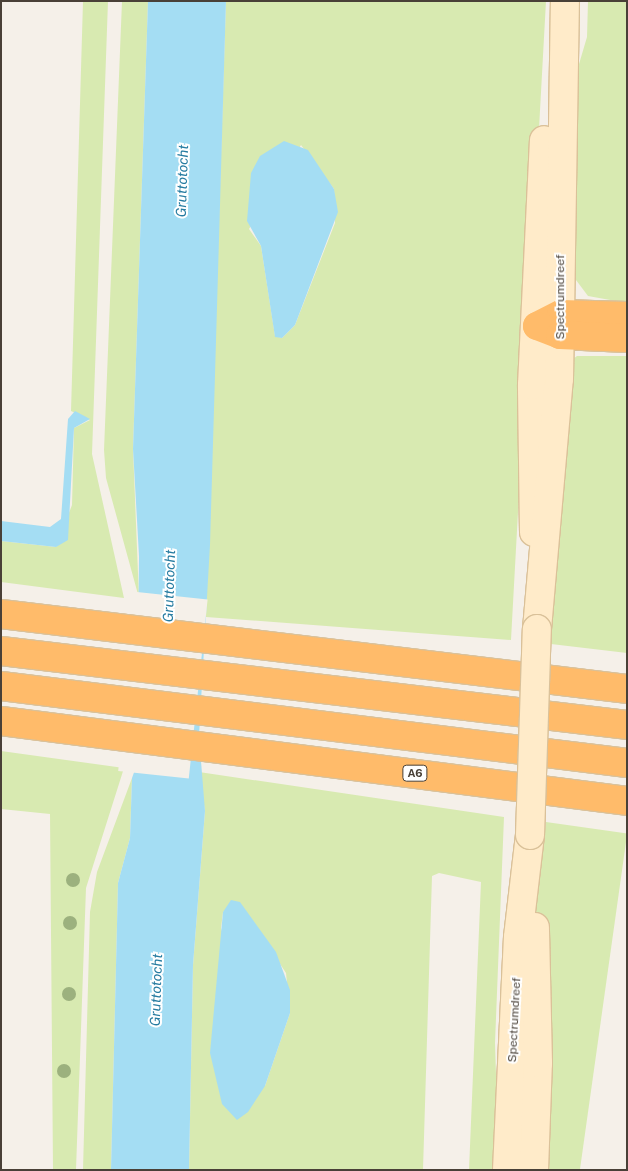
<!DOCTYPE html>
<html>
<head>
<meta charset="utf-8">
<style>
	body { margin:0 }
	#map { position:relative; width:628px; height:1171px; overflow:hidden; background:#f5f0e9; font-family:"Public Sans",sans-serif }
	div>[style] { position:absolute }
	.green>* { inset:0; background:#d8eab1; transform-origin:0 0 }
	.water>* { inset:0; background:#a4ddf3 }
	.pier>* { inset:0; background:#f5f0e9; transform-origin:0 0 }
	.roads { filter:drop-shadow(1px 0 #dac199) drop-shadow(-1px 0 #dac199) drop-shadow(0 1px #dac199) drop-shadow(0 -1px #dac199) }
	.secondary>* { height:28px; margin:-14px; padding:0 14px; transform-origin:14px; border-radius:14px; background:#ffebc9 }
	.motorway>* { height:28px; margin:-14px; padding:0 14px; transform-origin:14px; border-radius:14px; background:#ffbb6a }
	.bridges { filter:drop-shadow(1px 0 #dac199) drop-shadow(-1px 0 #dac199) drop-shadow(0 1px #dac199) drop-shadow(0 -1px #dac199) }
	.secondary-bridge>* { height:28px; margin:-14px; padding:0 14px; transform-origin:14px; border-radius:14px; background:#ffebc9 }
	.trees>* { width:14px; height:14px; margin:-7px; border-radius:50%; background:#9cb17e }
	span { translate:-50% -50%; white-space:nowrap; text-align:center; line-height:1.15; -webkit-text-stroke:4px #fff; paint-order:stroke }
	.shield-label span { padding:1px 4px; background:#fff; border:1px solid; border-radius:4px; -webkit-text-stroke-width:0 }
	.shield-label { font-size:11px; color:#494037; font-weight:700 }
	.street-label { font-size:12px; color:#494037 }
	.water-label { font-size:14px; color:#277ca1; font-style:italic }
	.frame { position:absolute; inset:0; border:2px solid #494037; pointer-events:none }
</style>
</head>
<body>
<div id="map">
	<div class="green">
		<div style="clip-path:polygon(83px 1px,108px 1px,92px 454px,124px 598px,1px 582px,1px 541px,56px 547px,72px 505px,74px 428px,90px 420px,71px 411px)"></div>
		<div style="clip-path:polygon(122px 1px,148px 1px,133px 449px,139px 598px,106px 478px,104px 450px)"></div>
		<div style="clip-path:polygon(evenodd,226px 1px,546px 1px,511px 640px,206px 617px,226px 1px,301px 145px,334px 189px,335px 223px,295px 325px,282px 338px,275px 336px,261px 246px,249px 229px,301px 145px)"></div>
		<div style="clip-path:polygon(588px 1px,627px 1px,627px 303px,588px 296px,576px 280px,572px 262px,574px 81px,587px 37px)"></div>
		<div style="clip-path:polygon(577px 356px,627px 356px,627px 653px,551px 644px,555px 483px,569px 362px)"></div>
		<div style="clip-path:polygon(1px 751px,124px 768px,86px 888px,76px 1170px,53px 1170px,50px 814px,1px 809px)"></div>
		<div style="clip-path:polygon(evenodd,199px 772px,504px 817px,495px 1043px,499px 1170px,469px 1170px,481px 882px,439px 873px,432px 876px,423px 1170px,189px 1170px,193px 965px,205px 811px,199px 772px,240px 903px,286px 973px,290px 1013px,265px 1086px,221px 928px,223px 912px,240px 903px)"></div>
		<div style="clip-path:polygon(132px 778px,130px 838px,118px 883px,111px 1170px,83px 1170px,90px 912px,97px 872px)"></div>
		<div style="left:546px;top:822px;width:82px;height:348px;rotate:8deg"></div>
	</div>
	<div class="water">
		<div style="clip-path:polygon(148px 1px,226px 1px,210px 545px,199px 736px,205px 811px,193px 965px,189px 1170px,111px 1170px,118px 883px,130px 838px,132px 778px,137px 764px,139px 556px,133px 449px)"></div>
		<div style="clip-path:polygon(284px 141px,308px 150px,334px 189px,338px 212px,295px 325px,282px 338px,275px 337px,261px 246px,247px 221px,251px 173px,260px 156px)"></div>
		<div style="clip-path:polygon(75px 411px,90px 419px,74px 428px,68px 540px,56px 547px,1px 541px,1px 521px,50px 527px,61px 519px,68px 419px)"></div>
		<div style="clip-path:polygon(231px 900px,240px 902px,276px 952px,290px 990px,290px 1013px,265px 1086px,248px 1112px,237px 1120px,222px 1104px,210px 1053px,223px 912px)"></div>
	</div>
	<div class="pier">
		<div style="left:137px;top:592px;width:71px;height:180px;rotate:6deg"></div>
	</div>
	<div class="roads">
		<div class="secondary">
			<div style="left:534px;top:532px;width:147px;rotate:-90.8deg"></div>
			<div style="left:532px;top:385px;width:245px;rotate:-87.2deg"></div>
			<div style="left:537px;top:629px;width:251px;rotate:-85deg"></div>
			<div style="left:559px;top:379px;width:378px;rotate:-89.1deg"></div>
			<div style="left:507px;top:1170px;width:233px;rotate:-87.3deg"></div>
			<div style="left:518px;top:937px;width:103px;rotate:-83.3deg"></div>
			<div style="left:534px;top:1170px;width:107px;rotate:-87.9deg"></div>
			<div style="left:538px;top:1063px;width:136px;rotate:-91.3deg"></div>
		</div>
		<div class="motorway">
			<div style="left:537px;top:326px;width:27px;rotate:-27deg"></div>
			<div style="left:561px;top:314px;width:66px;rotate:1.7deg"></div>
			<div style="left:537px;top:326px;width:25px;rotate:21deg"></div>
			<div style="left:560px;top:335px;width:67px;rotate:2.6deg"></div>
			<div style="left:1px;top:614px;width:630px;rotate:6.83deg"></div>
			<div style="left:1px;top:651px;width:630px;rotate:6.74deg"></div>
			<div style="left:1px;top:686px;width:631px;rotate:7.01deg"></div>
			<div style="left:1px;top:721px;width:631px;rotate:7.28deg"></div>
		</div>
	</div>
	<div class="bridges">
		<div class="secondary-bridge">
			<div style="left:530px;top:835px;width:206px;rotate:-88.1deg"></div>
		</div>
	</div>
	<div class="trees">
		<div style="left:73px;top:880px"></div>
		<div style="left:70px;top:923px"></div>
		<div style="left:69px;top:994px"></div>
		<div style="left:64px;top:1071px"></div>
	</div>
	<div class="shield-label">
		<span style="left:415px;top:773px">A6</span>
	</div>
	<div class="street-label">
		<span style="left:561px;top:297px;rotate:-90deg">Spectrumdreef</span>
		<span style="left:515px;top:1020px;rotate:-87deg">Spectrumdreef</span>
	</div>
	<div class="water-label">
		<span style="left:182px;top:181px;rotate:-88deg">Gruttotocht</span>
		<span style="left:169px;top:586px;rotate:-88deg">Gruttotocht</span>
		<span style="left:156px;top:990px;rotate:-88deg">Gruttotocht</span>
	</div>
	<div class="frame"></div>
</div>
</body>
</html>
